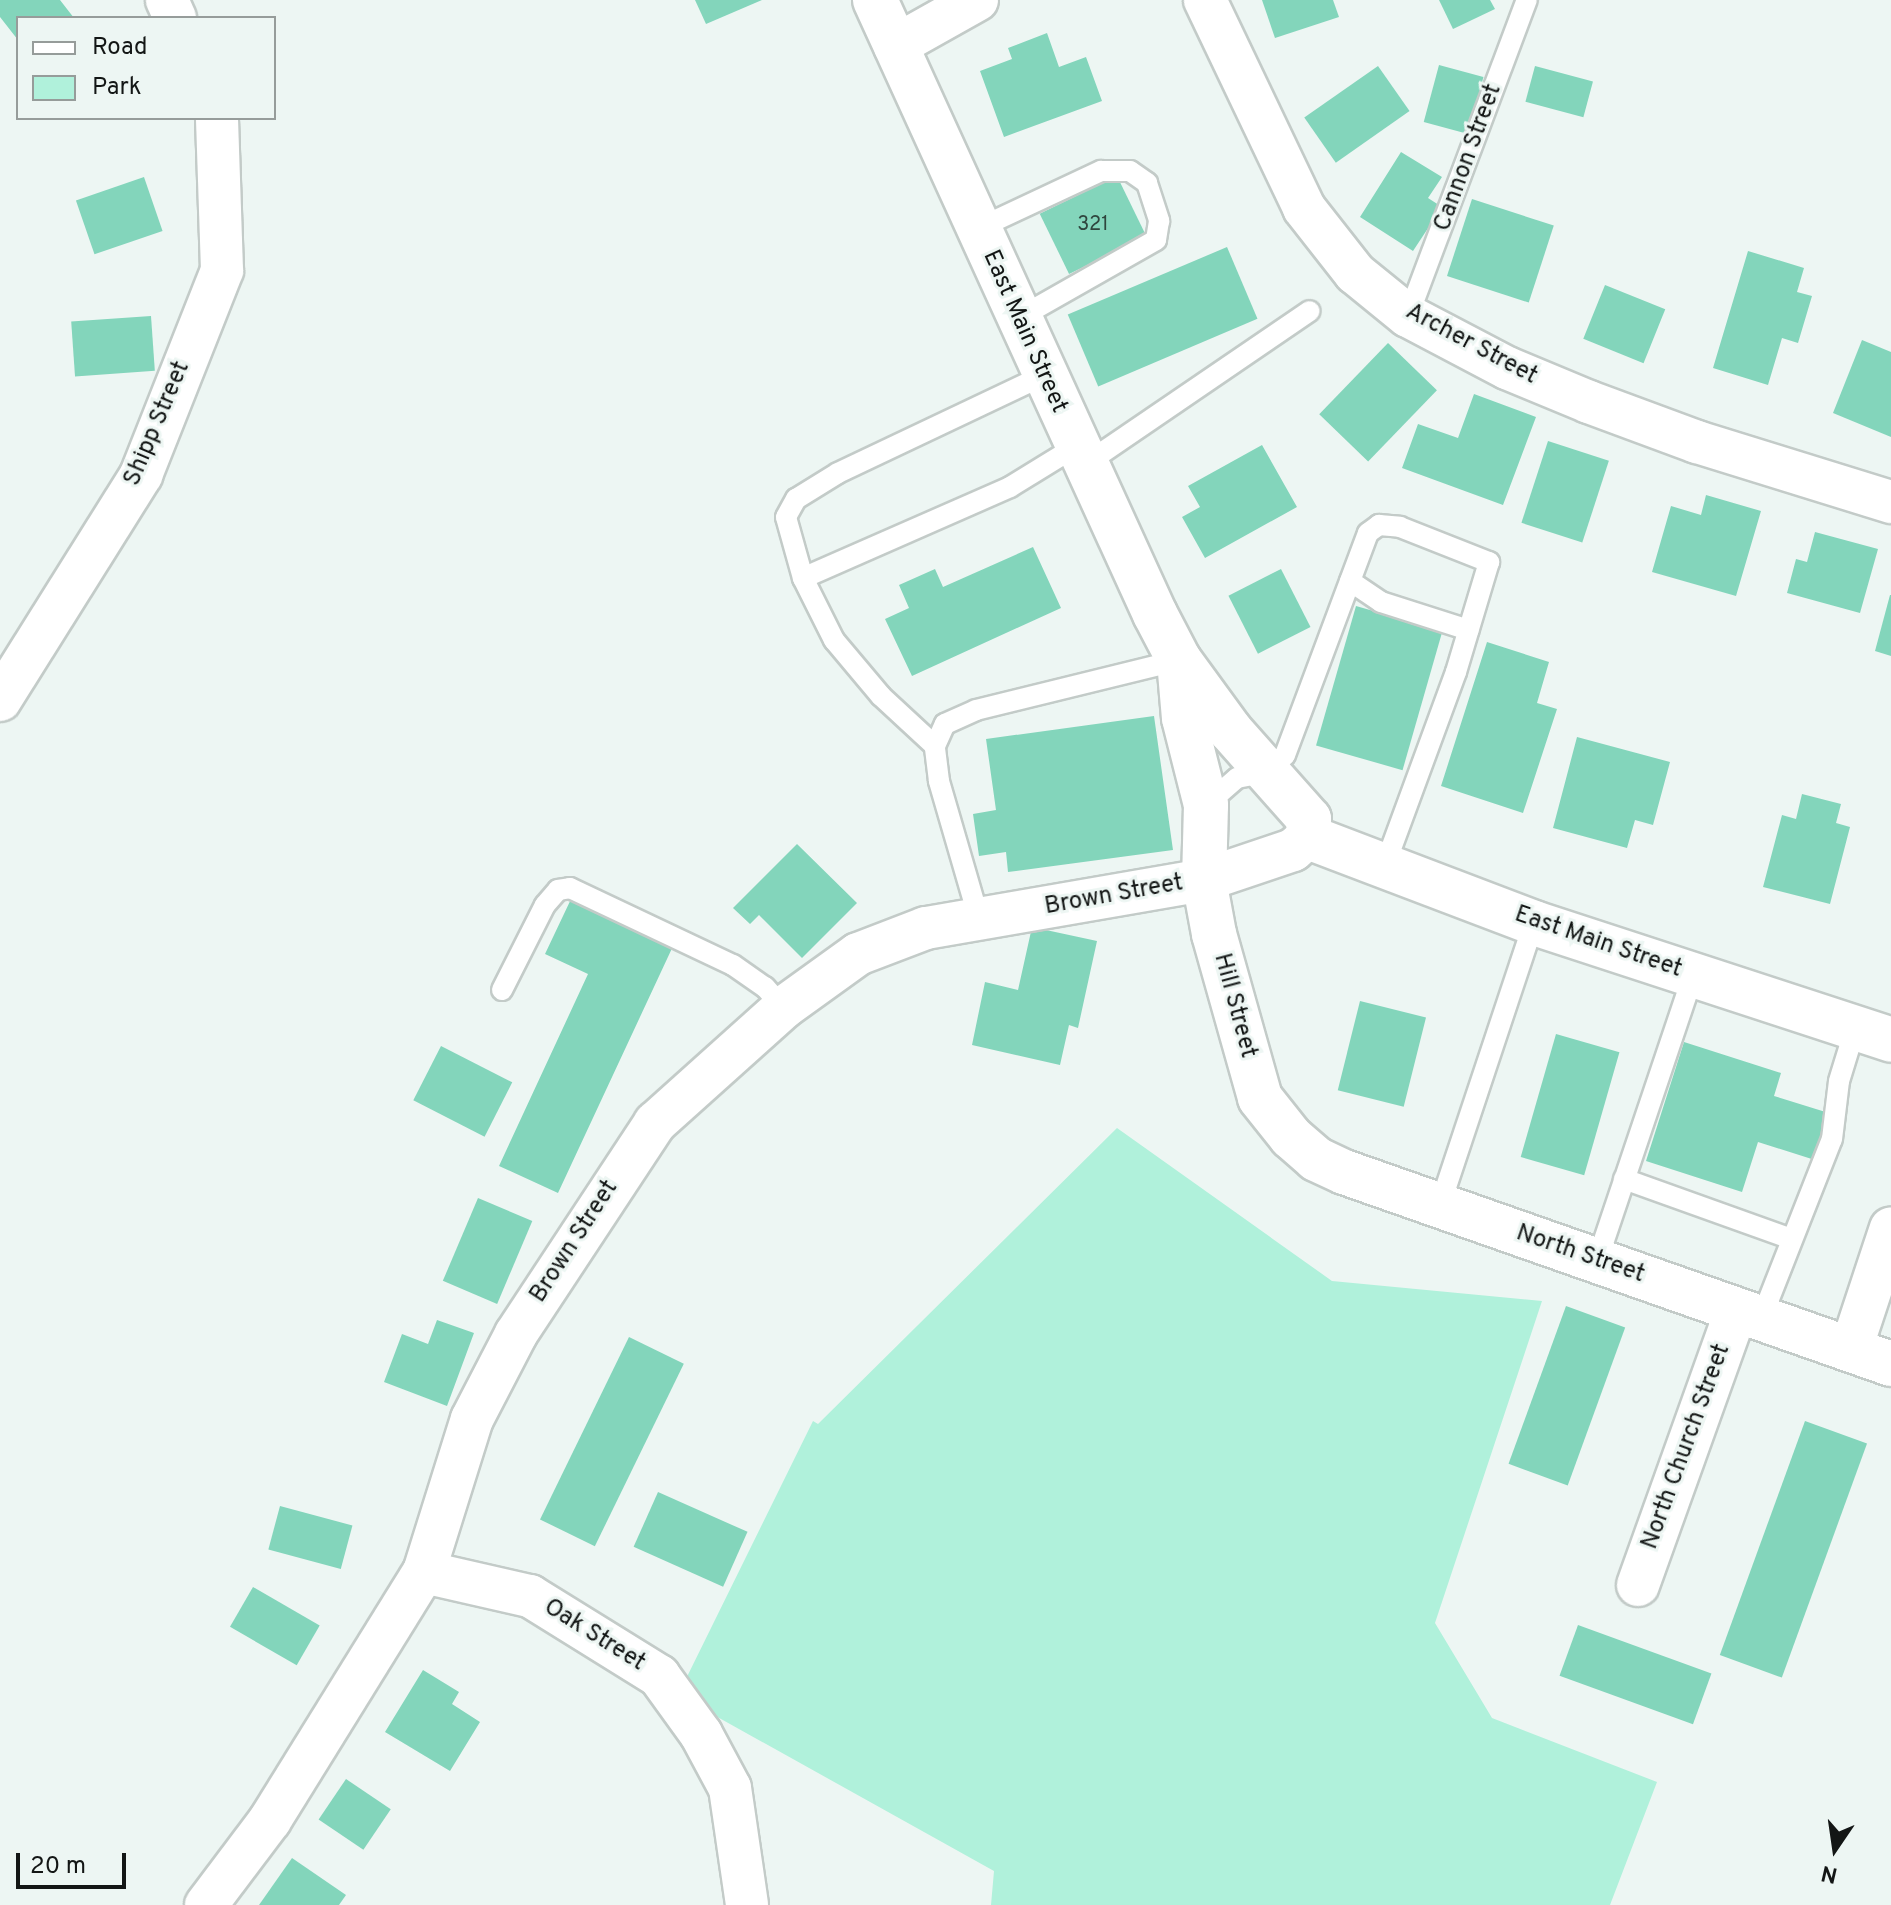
<!DOCTYPE html>
<html>
<head>
<meta charset="utf-8">
<style>
	body { margin:0 }
	#map { position:relative; width:1891px; height:1905px; overflow:hidden; background:#edf6f3; font-family:Overpass,sans-serif }
	div>[style] { position:absolute }
	.green>* { inset:0; background:#b0f1db }
	.building>* { inset:0; background:#83d5bb; transform-origin:0 0 }
	.roads { filter:drop-shadow(2px 0 #c3cbc8) drop-shadow(-2px 0 #c3cbc8) drop-shadow(0 2px #c3cbc8) drop-shadow(0 -2px #c3cbc8) }
	.service>* { height:20px; margin:-10px; padding:0 10px; transform-origin:10px; border-radius:10px; background:#fff }
	.minor>* { height:42px; margin:-21px; padding:0 21px; transform-origin:21px; border-radius:21px; background:#fff }
	.secondary>* { height:44px; margin:-22px; padding:0 22px; transform-origin:22px; border-radius:22px; background:#fff }
	span { translate:-50% -50%; white-space:nowrap; text-align:center; line-height:1.15; -webkit-text-stroke:6px #edf6f3; paint-order:stroke }
	.number-label { font-size:20px; color:#2f463e }
	.number-label span { -webkit-text-stroke-width:0 }
	.street-label { font-size:24px; color:#131615 }
	.legend { position:absolute; left:16px; top:16px; width:260px; height:104px; box-sizing:border-box; background:#edf6f3; border:2px solid #969c9a; margin:0; padding:10px 14px; list-style:none; font-size:24px; color:#131615 }
	.legend li { display:flex; align-items:center; gap:16px; height:40px }
	.legend b { width:40px; border:2px solid #969c9a }
	.north { position:absolute; left:1795px; top:1809px; width:80px; height:80px; -webkit-text-stroke:6px #edf6f3; paint-order:stroke; rotate:193deg; font-size:22px; font-weight:700; line-height:32px; text-align:center; color:#131615 }
	.north::after { content:''; display:block; margin:auto; width:28px; height:36px; background:#131615; clip-path:polygon(50% 0,100% 100%,50% 72%,0 100%) }
	.scale { position:absolute; left:16px; top:1853px; width:110px; height:36px; box-sizing:border-box; border:4px solid #131615; border-top:0; padding-left:10px; font-size:24px; line-height:28px; white-space:nowrap; color:#131615; -webkit-text-stroke:6px #edf6f3; paint-order:stroke }
</style>
</head>
<body>
<div id="map">
	<div class="green">
		<div style="clip-path:polygon(1117px 1128px,1332px 1281px,1542px 1301px,1435px 1623px,1492px 1718px,1657px 1782px,1610px 1905px,991px 1905px,994px 1871px,678px 1695px,813px 1421px,818px 1424px)"></div>
	</div>
	<div class="building">
		<div style="clip-path:polygon(0 0,60px 0,74px 18px,18px 18px,18px 40px,0 17px)"></div>
		<div style="clip-path:polygon(695px 0,762px 0,706px 24px)"></div>
		<div style="clip-path:polygon(1262px 0,1333px 0,1339px 17px,1275px 38px)"></div>
		<div style="clip-path:polygon(1439px 0,1490px 0,1495px 9px,1453px 29px)"></div>
		<div style="clip-path:polygon(1047px 33px,1059px 67px,1086px 57px,1102px 101px,1004px 137px,980px 71px,1012px 59px,1008px 48px)"></div>
		<div style="left:1439px;top:65px;width:46px;height:59px;rotate:15deg"></div>
		<div style="left:1378px;top:66px;width:55px;height:90px;rotate:55deg"></div>
		<div style="left:1535px;top:66px;width:60px;height:37px;rotate:15deg"></div>
		<div style="clip-path:polygon(1401px 152px,1442px 177px,1428px 198px,1442px 207px,1413px 251px,1360px 217px)"></div>
		<div style="left:1117px;top:176px;width:67px;height:86px;rotate:64deg"></div>
		<div style="left:144px;top:177px;width:57px;height:72px;rotate:71deg"></div>
		<div style="left:1472px;top:199px;width:86px;height:81px;rotate:18deg"></div>
		<div style="left:1227px;top:247px;width:78px;height:173px;rotate:67deg"></div>
		<div style="clip-path:polygon(1748px 251px,1804px 268px,1797px 292px,1812px 296px,1798px 343px,1782px 338px,1768px 385px,1713px 368px)"></div>
		<div style="left:1605px;top:285px;width:65px;height:58px;rotate:22deg"></div>
		<div style="left:151px;top:316px;width:55px;height:80px;rotate:86deg"></div>
		<div style="clip-path:polygon(1862px 340px,1891px 352px,1891px 437px,1833px 413px)"></div>
		<div style="left:1388px;top:343px;width:68px;height:99px;rotate:44deg"></div>
		<div style="clip-path:polygon(1474px 394px,1536px 417px,1503px 505px,1402px 468px,1418px 424px,1458px 438px)"></div>
		<div style="left:1548px;top:441px;width:64px;height:86px;rotate:18deg"></div>
		<div style="clip-path:polygon(1262px 445px,1297px 507px,1205px 558px,1182px 517px,1200px 507px,1188px 486px)"></div>
		<div style="clip-path:polygon(1706px 495px,1761px 511px,1736px 596px,1652px 572px,1671px 506px,1701px 515px)"></div>
		<div style="clip-path:polygon(1815px 532px,1878px 549px,1860px 613px,1787px 593px,1796px 559px,1807px 562px)"></div>
		<div style="clip-path:polygon(1033px 547px,1061px 608px,912px 676px,885px 619px,909px 608px,899px 585px,935px 569px,943px 587px)"></div>
		<div style="left:1281px;top:569px;width:65px;height:59px;rotate:63deg"></div>
		<div style="clip-path:polygon(1890px 595px,1891px 595px,1891px 656px,1875px 651px)"></div>
		<div style="left:1356px;top:606px;width:90px;height:145px;rotate:16deg"></div>
		<div style="clip-path:polygon(1487px 642px,1549px 662px,1537px 703px,1557px 709px,1523px 813px,1441px 786px)"></div>
		<div style="clip-path:polygon(1154px 716px,1173px 850px,1008px 872px,1006px 852px,979px 856px,973px 814px,996px 810px,986px 739px)"></div>
		<div style="clip-path:polygon(1577px 737px,1670px 762px,1653px 825px,1635px 820px,1627px 848px,1553px 828px)"></div>
		<div style="clip-path:polygon(1802px 794px,1841px 804px,1836px 823px,1850px 827px,1830px 904px,1763px 887px,1782px 815px,1796px 819px)"></div>
		<div style="clip-path:polygon(797px 844px,857px 903px,802px 958px,759px 915px,750px 924px,733px 908px)"></div>
		<div style="clip-path:polygon(572px 897px,674px 944px,558px 1193px,499px 1166px,588px 974px,545px 954px)"></div>
		<div style="clip-path:polygon(1032px 927px,1097px 941px,1078px 1028px,1069px 1025px,1060px 1065px,972px 1045px,985px 982px,1018px 990px)"></div>
		<div style="left:1360px;top:1001px;width:68px;height:92px;rotate:14deg"></div>
		<div style="left:1556px;top:1034px;width:66px;height:128px;rotate:16deg"></div>
		<div style="clip-path:polygon(1684px 1042px,1781px 1073px,1774px 1096px,1832px 1114px,1818px 1161px,1758px 1142px,1742px 1192px,1646px 1161px)"></div>
		<div style="left:441px;top:1046px;width:80px;height:61px;rotate:27deg"></div>
		<div style="left:478px;top:1198px;width:59px;height:90px;rotate:23deg"></div>
		<div style="left:1566px;top:1306px;width:63px;height:168px;rotate:20deg"></div>
		<div style="clip-path:polygon(437px 1320px,474px 1333px,447px 1406px,384px 1382px,402px 1334px,428px 1344px)"></div>
		<div style="left:629px;top:1337px;width:61px;height:203px;rotate:26deg"></div>
		<div style="left:1805px;top:1421px;width:66px;height:249px;rotate:20deg"></div>
		<div style="left:658px;top:1492px;width:98px;height:60px;rotate:24deg"></div>
		<div style="left:280px;top:1506px;width:75px;height:45px;rotate:15deg"></div>
		<div style="left:253px;top:1587px;width:77px;height:46px;rotate:30deg"></div>
		<div style="left:1578px;top:1625px;width:142px;height:54px;rotate:20deg"></div>
		<div style="clip-path:polygon(423px 1670px,459px 1692px,452px 1704px,480px 1722px,450px 1771px,385px 1732px)"></div>
		<div style="left:346px;top:1779px;width:54px;height:49px;rotate:34deg"></div>
		<div style="clip-path:polygon(292px 1858px,346px 1895px,339px 1905px,259px 1905px)"></div>
	</div>
	<div class="roads">
		<div class="service">
			<div style="left:977px;top:229px;width:137px;rotate:-25.1deg"></div>
			<div style="left:1101px;top:171px;width:29px"></div>
			<div style="left:1130px;top:171px;width:21px;rotate:35deg"></div>
			<div style="left:1147px;top:183px;width:40px;rotate:72deg"></div>
			<div style="left:1159px;top:221px;width:19px;rotate:99deg"></div>
			<div style="left:1156px;top:240px;width:160px;rotate:150.4deg"></div>
			<div style="left:1408px;top:316px;width:338px;rotate:-69.4deg"></div>
			<div style="left:1084px;top:465px;width:273px;rotate:-34.3deg"></div>
			<div style="left:803px;top:578px;width:226px;rotate:-23.7deg"></div>
			<div style="left:1010px;top:487px;width:76px;rotate:-31.6deg"></div>
			<div style="left:1350px;top:581px;width:37px;rotate:34deg"></div>
			<div style="left:1381px;top:602px;width:92px;rotate:17.7deg"></div>
			<div style="left:935px;top:746px;width:74px;rotate:-137.2deg"></div>
			<div style="left:881px;top:696px;width:73px;rotate:-130deg"></div>
			<div style="left:834px;top:640px;width:69px;rotate:-116.6deg"></div>
			<div style="left:803px;top:578px;width:63px;rotate:-105.6deg"></div>
			<div style="left:786px;top:517px;width:21px;rotate:-61deg"></div>
			<div style="left:796px;top:499px;width:49px;rotate:-31.8deg"></div>
			<div style="left:838px;top:473px;width:228px;rotate:-25.4deg"></div>
			<div style="left:1206px;top:805px;width:41px;rotate:-41.1deg"></div>
			<div style="left:1237px;top:778px;width:33px;rotate:-11deg"></div>
			<div style="left:1269px;top:772px;width:23px;rotate:-47deg"></div>
			<div style="left:1285px;top:755px;width:237px;rotate:-69.5deg"></div>
			<div style="left:1368px;top:533px;width:14px;rotate:-36deg"></div>
			<div style="left:1379px;top:525px;width:21px;rotate:5deg"></div>
			<div style="left:1400px;top:527px;width:96px;rotate:21.5deg"></div>
			<div style="left:1489px;top:562px;width:115px;rotate:106.7deg"></div>
			<div style="left:1456px;top:672px;width:206px;rotate:110.2deg"></div>
			<div style="left:979px;top:919px;width:144px;rotate:-106.2deg"></div>
			<div style="left:939px;top:781px;width:35px;rotate:-97deg"></div>
			<div style="left:935px;top:746px;width:24px;rotate:-66deg"></div>
			<div style="left:945px;top:724px;width:34px;rotate:-24deg"></div>
			<div style="left:976px;top:710px;width:209px;rotate:-13.8deg"></div>
			<div style="left:502px;top:990px;width:95px;rotate:-63.2deg"></div>
			<div style="left:545px;top:905px;width:20px;rotate:-49deg"></div>
			<div style="left:558px;top:890px;width:12px;rotate:-9deg"></div>
			<div style="left:570px;top:888px;width:180px;rotate:25.3deg"></div>
			<div style="left:733px;top:965px;width:39px;rotate:35deg"></div>
			<div style="left:765px;top:987px;width:28px;rotate:49deg"></div>
			<div style="left:1624px;top:1179px;width:178px;rotate:19.7deg"></div>
			<div style="left:1440px;top:1205px;width:297px;rotate:-71.6deg"></div>
			<div style="left:1597px;top:1261px;width:302px;rotate:-71.4deg"></div>
			<div style="left:1761px;top:1319px;width:193px;rotate:-68.5deg"></div>
			<div style="left:1832px;top:1139px;width:58px;rotate:-83.1deg"></div>
			<div style="left:1839px;top:1081px;width:54px;rotate:-72.9deg"></div>
		</div>
		<div class="minor">
			<div style="left:167px;top:0;width:20px;rotate:66deg"></div>
			<div style="left:1205px;top:0;width:230px;rotate:64.5deg"></div>
			<div style="left:1304px;top:208px;width:83px;rotate:51.9deg"></div>
			<div style="left:1355px;top:273px;width:68px;rotate:39.1deg"></div>
			<div style="left:1408px;top:316px;width:112px;rotate:27.7deg"></div>
			<div style="left:1507px;top:368px;width:89px;rotate:22.5deg"></div>
			<div style="left:1589px;top:402px;width:115px;rotate:20.3deg"></div>
			<div style="left:1697px;top:442px;width:203px;rotate:17.2deg"></div>
			<div style="left:895px;top:46px;width:94px;rotate:-29.3deg"></div>
			<div style="left:0;top:700px;width:266px;rotate:-57.9deg"></div>
			<div style="left:141px;top:475px;width:220px;rotate:-68.4deg"></div>
			<div style="left:222px;top:270px;width:152px;rotate:-91.9deg"></div>
			<div style="left:1851px;top:1349px;width:127px;rotate:-71.7deg"></div>
			<div style="left:424px;top:1572px;width:109px;rotate:12.8deg"></div>
			<div style="left:530px;top:1596px;width:152px;rotate:31.8deg"></div>
			<div style="left:659px;top:1676px;width:72px;rotate:54.1deg"></div>
			<div style="left:701px;top:1734px;width:61px;rotate:61.8deg"></div>
			<div style="left:730px;top:1788px;width:118px;rotate:81.7deg"></div>
			<div style="left:1638px;top:1585px;width:293px;rotate:-70.3deg"></div>
			<div style="left:206px;top:1905px;width:106px;rotate:-53deg"></div>
			<div style="left:270px;top:1820px;width:292px;rotate:-58.2deg"></div>
			<div style="left:424px;top:1572px;width:160px;rotate:-72.6deg"></div>
			<div style="left:472px;top:1419px;width:96px;rotate:-62.6deg"></div>
			<div style="left:516px;top:1334px;width:253px;rotate:-56.6deg"></div>
			<div style="left:655px;top:1123px;width:172px;rotate:-41.9deg"></div>
			<div style="left:783px;top:1008px;width:92px;rotate:-35.8deg"></div>
			<div style="left:858px;top:954px;width:73px;rotate:-20.9deg"></div>
			<div style="left:926px;top:928px;width:282px;rotate:-9.8deg"></div>
			<div style="left:1204px;top:880px;width:94px;rotate:-18.6deg"></div>
			<div style="left:1293px;top:850px;width:20px;rotate:-41deg"></div>
		</div>
		<div class="secondary">
			<div style="left:875px;top:0;width:675px;rotate:65.49deg"></div>
			<div style="left:1155px;top:614px;width:52px;rotate:62.4deg"></div>
			<div style="left:1179px;top:660px;width:87px;rotate:53.9deg"></div>
			<div style="left:1230px;top:730px;width:119px;rotate:48.4deg"></div>
			<div style="left:1309px;top:819px;width:18px;rotate:93deg"></div>
			<div style="left:1308px;top:837px;width:242px;rotate:20.8deg"></div>
			<div style="left:1534px;top:923px;width:376px;rotate:18.1deg"></div>
			<div style="left:1179px;top:660px;width:58px;rotate:85.1deg"></div>
			<div style="left:1184px;top:718px;width:90px;rotate:75.8deg"></div>
			<div style="left:1206px;top:805px;width:75px;rotate:91.5deg"></div>
			<div style="left:1204px;top:880px;width:55px;rotate:79.5deg"></div>
			<div style="left:1214px;top:934px;width:170px;rotate:74.3deg"></div>
			<div style="left:1260px;top:1098px;width:50px;rotate:51.5deg"></div>
			<div style="left:1291px;top:1137px;width:33px;rotate:41deg"></div>
			<div style="left:1316px;top:1159px;width:31px;rotate:25deg"></div>
			<div style="left:1344px;top:1172px;width:580px;rotate:19.34deg"></div>
		</div>
	</div>
	<div class="number-label">
		<span style="left:1093px;top:225px">321</span>
	</div>
	<div class="street-label">
		<span style="left:1469px;top:158px;rotate:-70deg">Cannon Street</span>
		<span style="left:1024px;top:332px;rotate:66deg">East Main Street</span>
		<span style="left:1471px;top:345px;rotate:28deg">Archer Street</span>
		<span style="left:158px;top:424px;rotate:-67deg">Shipp Street</span>
		<span style="left:1114px;top:896px;rotate:-10deg">Brown Street</span>
		<span style="left:1598px;top:943px;rotate:19deg">East Main Street</span>
		<span style="left:1234px;top:1006px;rotate:75deg">Hill Street</span>
		<span style="left:575px;top:1242px;rotate:-57deg">Brown Street</span>
		<span style="left:1580px;top:1255px;rotate:19deg">North Street</span>
		<span style="left:1687px;top:1447px;rotate:-70deg">North Church Street</span>
		<span style="left:594px;top:1636px;rotate:32deg">Oak Street</span>
	</div>
	<ul class="legend">
	<li><b style="height:10px;background:#fff"></b>Road</li>
	<li><b style="height:22px;background:#b0f1db"></b>Park</li>
	</ul>
	<div class="north">N</div>
	<div class="scale">20 m</div>
</div>
</body>
</html>
